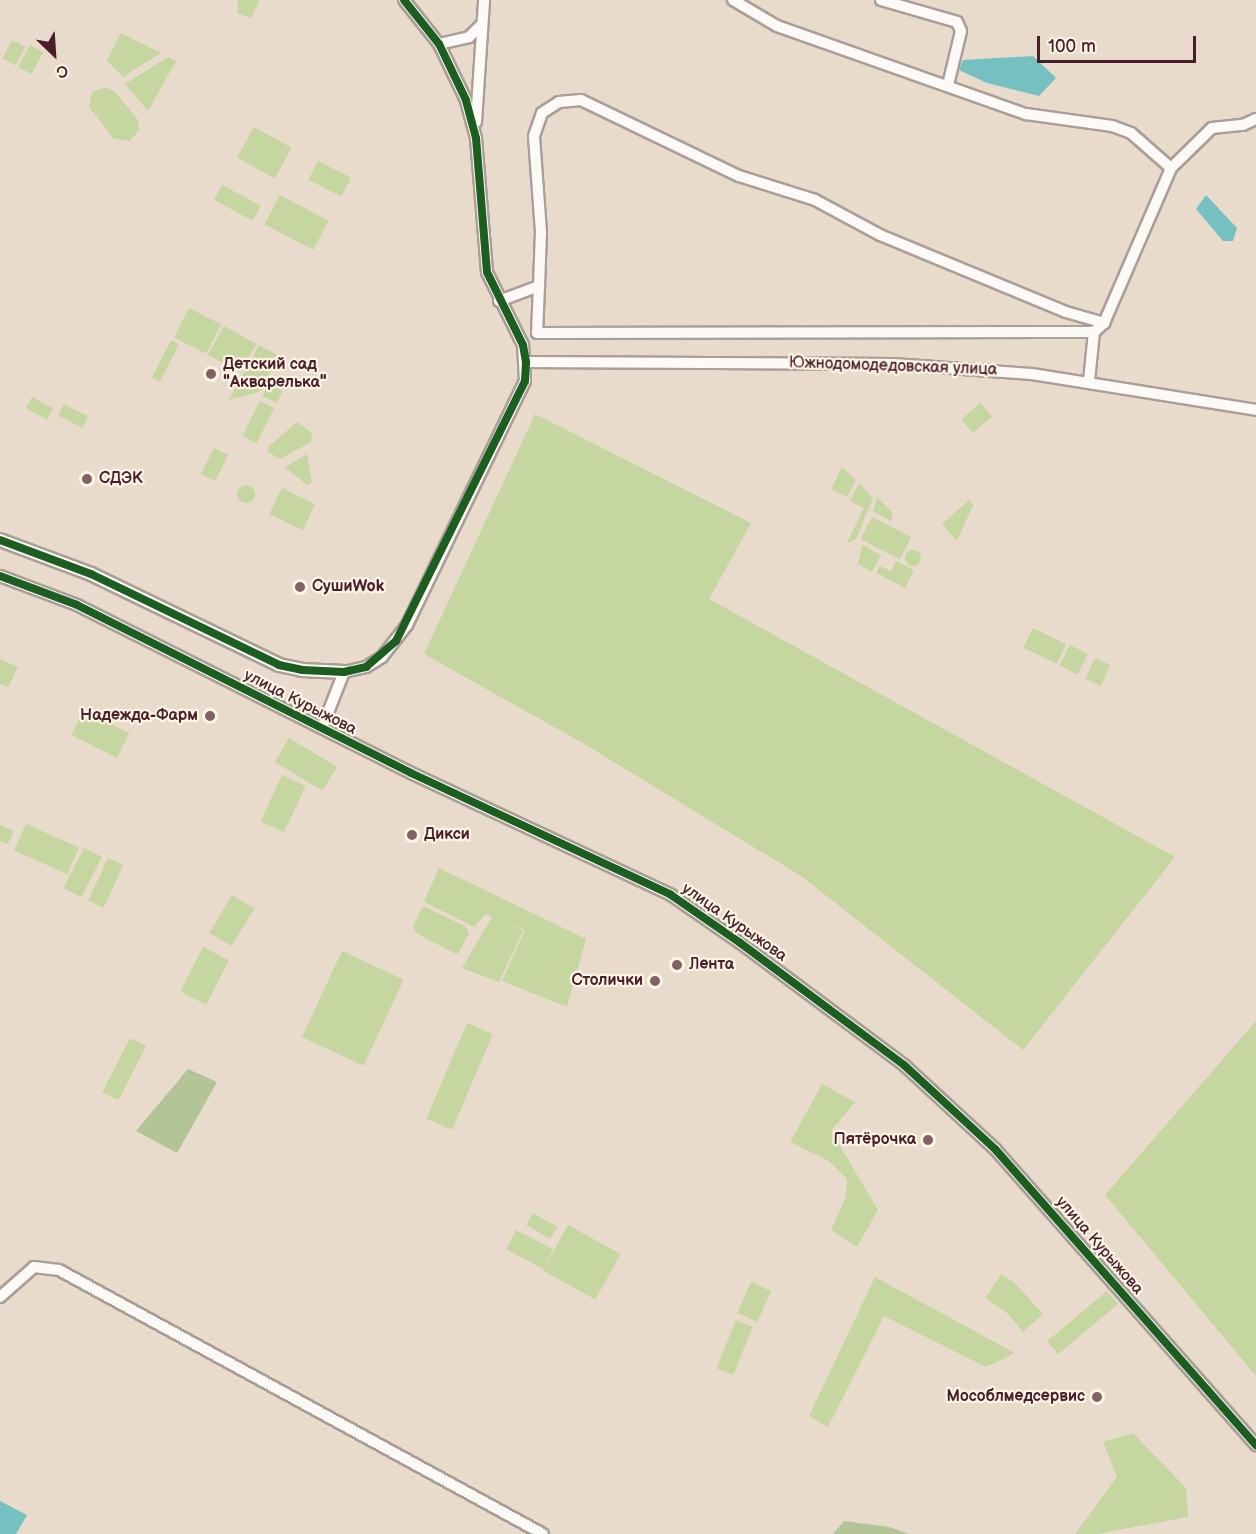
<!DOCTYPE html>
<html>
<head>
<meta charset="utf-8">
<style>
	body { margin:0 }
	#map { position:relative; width:1256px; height:1534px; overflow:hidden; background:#e8dbcb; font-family:"Balsamiq Sans",sans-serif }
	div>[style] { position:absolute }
	.green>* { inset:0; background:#c6d6a0; transform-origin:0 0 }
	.round { border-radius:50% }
	.forest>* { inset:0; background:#b3c597 }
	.water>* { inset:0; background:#75c0c0 }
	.roads { filter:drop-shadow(2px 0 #ab9e97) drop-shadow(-2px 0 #ab9e97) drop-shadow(0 2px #ab9e97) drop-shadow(0 -2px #ab9e97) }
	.minor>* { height:10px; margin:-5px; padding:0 5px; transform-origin:5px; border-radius:5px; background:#fcfaf7 }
	.tertiary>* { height:12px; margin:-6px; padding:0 6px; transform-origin:6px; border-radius:6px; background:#fcfaf7 }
	.cycleway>* { height:8px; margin:-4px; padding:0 4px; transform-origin:4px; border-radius:4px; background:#1b5e20 }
	.dots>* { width:16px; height:16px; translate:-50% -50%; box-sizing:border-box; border:3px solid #fcf5e5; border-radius:50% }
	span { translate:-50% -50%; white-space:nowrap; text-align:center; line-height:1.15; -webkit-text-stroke:4.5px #fcf5e5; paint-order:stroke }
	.poi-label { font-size:16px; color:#4a1f2b; font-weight:700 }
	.left { translate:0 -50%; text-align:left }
	.right { translate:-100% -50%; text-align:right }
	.street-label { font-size:16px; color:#4a1f2b }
	.north { position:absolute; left:24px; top:24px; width:60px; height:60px; -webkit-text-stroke:4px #fcf5e5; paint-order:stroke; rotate:155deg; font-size:16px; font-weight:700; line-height:24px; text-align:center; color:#4a1f2b }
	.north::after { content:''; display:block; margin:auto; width:21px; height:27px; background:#4a1f2b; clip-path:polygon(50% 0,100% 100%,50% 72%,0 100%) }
	.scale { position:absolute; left:1037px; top:36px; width:159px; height:27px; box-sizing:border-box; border:3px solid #4a1f2b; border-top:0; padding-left:8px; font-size:18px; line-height:21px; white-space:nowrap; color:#4a1f2b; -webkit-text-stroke:4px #fcf5e5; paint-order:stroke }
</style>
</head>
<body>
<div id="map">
	<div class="green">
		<div style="clip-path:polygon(238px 0,260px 0,251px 18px,237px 13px)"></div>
		<div style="clip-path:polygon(121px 33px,161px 53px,123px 77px,107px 61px)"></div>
		<div style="left:12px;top:40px;width:15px;height:21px;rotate:28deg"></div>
		<div style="left:30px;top:45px;width:15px;height:25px;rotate:28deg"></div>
		<div style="clip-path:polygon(168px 57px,176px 61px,148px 111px,125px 84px)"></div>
		<div style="clip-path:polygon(106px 87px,115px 92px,138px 120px,139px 130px,130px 141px,114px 139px,89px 107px,92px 92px)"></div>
		<div style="left:254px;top:127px;width:43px;height:35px;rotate:29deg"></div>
		<div style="left:318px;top:161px;width:37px;height:21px;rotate:27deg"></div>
		<div style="left:222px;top:185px;width:44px;height:17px;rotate:28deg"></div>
		<div style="left:280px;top:195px;width:55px;height:33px;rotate:28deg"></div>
		<div style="left:189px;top:308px;width:36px;height:33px;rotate:27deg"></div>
		<div style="left:224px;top:326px;width:37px;height:33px;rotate:29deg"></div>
		<div style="left:171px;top:340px;width:9px;height:42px;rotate:27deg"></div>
		<div style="clip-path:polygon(259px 345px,279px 356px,261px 391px,229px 400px)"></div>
		<div style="clip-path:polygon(271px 378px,282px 392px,277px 403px,262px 396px)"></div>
		<div style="left:32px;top:397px;width:24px;height:13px;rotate:28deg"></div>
		<div style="left:260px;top:401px;width:16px;height:39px;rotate:27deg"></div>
		<div style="left:980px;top:403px;width:18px;height:25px;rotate:49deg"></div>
		<div style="left:64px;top:404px;width:27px;height:13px;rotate:27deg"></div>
		<div style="clip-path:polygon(535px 414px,751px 523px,709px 599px,1175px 857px,1023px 1050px,801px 876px,586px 745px,424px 654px)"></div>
		<div style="clip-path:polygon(297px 422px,312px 433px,311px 442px,280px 459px,268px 452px,268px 447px)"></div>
		<div style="left:214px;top:448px;width:16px;height:29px;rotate:27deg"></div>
		<div style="clip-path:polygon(307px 454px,312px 482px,307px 485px,285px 467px)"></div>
		<div style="clip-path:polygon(842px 467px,856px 480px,847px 497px,831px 489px)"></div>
		<div style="clip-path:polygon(859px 483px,873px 498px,856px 539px,847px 543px,864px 508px,850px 501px)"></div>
		<div class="round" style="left:237px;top:485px;width:18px;height:18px"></div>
		<div style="left:282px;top:488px;width:37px;height:29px;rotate:26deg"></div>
		<div style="clip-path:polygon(877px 497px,892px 512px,892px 521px,873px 512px)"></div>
		<div style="clip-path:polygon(969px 500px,973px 505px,957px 541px,942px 524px)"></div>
		<div style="left:872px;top:517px;width:44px;height:25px;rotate:27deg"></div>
		<div style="clip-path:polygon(862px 545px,881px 555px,872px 572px,858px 564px)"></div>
		<div class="round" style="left:905px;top:550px;width:16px;height:16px"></div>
		<div style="clip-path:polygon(896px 561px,914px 570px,905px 588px,876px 573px,879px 566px,891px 571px)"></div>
		<div style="left:1033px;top:628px;width:37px;height:22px;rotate:26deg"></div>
		<div style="left:1070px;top:645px;width:20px;height:23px;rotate:27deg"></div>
		<div style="left:1095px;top:658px;width:17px;height:23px;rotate:25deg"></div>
		<div style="clip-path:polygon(0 659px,18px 667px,8px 687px,0 684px)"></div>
		<div style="left:84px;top:710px;width:51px;height:28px;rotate:27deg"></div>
		<div style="left:289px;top:738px;width:56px;height:28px;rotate:31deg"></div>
		<div style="left:282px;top:775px;width:26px;height:51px;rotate:25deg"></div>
		<div style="left:26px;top:824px;width:58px;height:29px;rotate:24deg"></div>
		<div style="clip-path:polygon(0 825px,14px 831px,8px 844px,0 841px)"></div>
		<div style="left:84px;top:848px;width:20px;height:45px;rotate:27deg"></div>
		<div style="left:108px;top:858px;width:17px;height:47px;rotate:25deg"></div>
		<div style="clip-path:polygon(439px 868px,586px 939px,567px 1007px,502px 981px,525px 930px,513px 925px,523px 931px,499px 982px,462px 968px,492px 917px,486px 914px,474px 927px,424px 902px)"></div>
		<div style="left:232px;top:895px;width:26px;height:44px;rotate:31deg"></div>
		<div style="clip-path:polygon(423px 906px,465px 926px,469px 933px,459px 952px,456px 954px,416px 933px,413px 926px)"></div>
		<div style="left:203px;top:947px;width:29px;height:50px;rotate:27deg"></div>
		<div style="left:342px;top:951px;width:68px;height:95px;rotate:25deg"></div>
		<div style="clip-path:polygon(1256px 1021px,1256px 1376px,1105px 1195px)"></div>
		<div style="left:467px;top:1023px;width:28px;height:104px;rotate:23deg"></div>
		<div style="left:130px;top:1038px;width:18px;height:61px;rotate:27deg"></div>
		<div style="clip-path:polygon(822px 1084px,855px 1102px,831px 1131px,878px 1210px,857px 1247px,831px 1230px,846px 1197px,847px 1179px,829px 1161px,790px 1142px)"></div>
		<div style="left:533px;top:1213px;width:28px;height:14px;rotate:30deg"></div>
		<div style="left:568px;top:1225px;width:60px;height:52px;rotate:29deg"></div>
		<div style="left:516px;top:1230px;width:42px;height:22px;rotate:27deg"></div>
		<div style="clip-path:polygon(1001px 1275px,1013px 1281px,1043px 1314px,1023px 1332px,1007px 1313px,985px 1298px)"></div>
		<div style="clip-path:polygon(875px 1277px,1015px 1353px,986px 1367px,884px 1316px,828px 1427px,809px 1416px)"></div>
		<div style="left:751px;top:1282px;width:22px;height:34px;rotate:24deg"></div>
		<div style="left:1107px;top:1291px;width:17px;height:78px;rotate:50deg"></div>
		<div style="left:736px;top:1320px;width:18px;height:52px;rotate:22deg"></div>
		<div style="clip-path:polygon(1133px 1433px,1186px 1488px,1188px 1517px,1097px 1534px,1075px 1534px,1117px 1477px,1103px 1442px)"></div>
	</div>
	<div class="forest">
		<div style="clip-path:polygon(188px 1069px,217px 1082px,177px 1153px,136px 1131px)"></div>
		<div style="clip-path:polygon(844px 1521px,889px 1527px,909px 1534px,833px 1534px)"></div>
	</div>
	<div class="water">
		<div style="clip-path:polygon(1033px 56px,1056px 78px,1039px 96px,987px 83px,959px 70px,963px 60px)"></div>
		<div style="clip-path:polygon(1206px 195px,1237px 228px,1233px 241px,1223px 241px,1196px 209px)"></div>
		<div style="clip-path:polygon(0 1501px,27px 1515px,16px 1534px,0 1534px)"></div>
	</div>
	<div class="roads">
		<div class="minor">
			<div style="left:733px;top:0;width:51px;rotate:30.6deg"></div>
			<div style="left:777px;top:26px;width:264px;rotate:19.5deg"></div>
			<div style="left:1026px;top:114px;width:87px;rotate:7.9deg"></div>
			<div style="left:1112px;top:126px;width:20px;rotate:20deg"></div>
			<div style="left:1131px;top:133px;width:53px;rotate:41.2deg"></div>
			<div style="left:881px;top:0;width:79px;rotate:16.1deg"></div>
			<div style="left:957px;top:22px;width:10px;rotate:66deg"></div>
			<div style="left:961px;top:31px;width:56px;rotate:103.5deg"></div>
			<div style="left:439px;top:44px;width:31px;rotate:-13deg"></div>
			<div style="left:469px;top:37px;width:16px;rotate:-45deg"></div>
			<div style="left:476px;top:122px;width:122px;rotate:-86.2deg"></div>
			<div style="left:539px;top:286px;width:54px;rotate:-87.9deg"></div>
			<div style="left:541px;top:232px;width:96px;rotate:-94.2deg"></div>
			<div style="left:534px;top:136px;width:24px;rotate:-71deg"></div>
			<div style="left:542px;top:113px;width:20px;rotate:-33deg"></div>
			<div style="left:559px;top:102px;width:22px;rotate:-5deg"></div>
			<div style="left:581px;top:100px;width:175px;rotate:25.7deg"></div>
			<div style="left:739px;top:176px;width:80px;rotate:17.5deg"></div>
			<div style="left:815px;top:200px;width:74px;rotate:28.3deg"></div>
			<div style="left:880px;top:235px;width:201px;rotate:22.5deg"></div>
			<div style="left:1066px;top:312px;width:40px;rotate:16deg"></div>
			<div style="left:499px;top:301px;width:43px;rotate:-20.6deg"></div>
			<div style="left:539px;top:286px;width:47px;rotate:92.4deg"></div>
			<div style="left:537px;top:333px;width:557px;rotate:-0.1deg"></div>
			<div style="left:1094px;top:332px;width:13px;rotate:-42deg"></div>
			<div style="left:1104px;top:323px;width:169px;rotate:-66.6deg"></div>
			<div style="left:1171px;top:168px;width:57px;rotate:-44.3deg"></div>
			<div style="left:1212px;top:128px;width:31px;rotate:-6deg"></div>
			<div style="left:1243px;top:125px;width:14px;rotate:-25deg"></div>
			<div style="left:526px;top:362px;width:367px;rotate:0.3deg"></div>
			<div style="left:893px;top:364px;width:139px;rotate:4.1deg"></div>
			<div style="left:1032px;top:374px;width:227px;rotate:9.1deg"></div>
			<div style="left:1089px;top:381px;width:49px;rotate:-84.2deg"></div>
			<div style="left:0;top:576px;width:82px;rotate:20.6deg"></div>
			<div style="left:77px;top:605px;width:374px;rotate:26.7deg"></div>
			<div style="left:411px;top:773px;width:287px;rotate:25.1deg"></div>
			<div style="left:671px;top:895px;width:83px;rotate:34.7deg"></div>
			<div style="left:739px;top:942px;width:206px;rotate:36.7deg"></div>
			<div style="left:904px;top:1065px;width:124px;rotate:42.7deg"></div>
			<div style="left:995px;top:1149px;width:395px;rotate:48.6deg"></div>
			<div style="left:322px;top:728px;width:60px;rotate:-68.6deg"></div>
			<div style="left:344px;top:672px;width:23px;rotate:-13deg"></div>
			<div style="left:366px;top:667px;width:19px;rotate:-32deg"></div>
			<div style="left:382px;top:657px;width:41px;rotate:-52deg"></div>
			<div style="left:407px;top:625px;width:271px;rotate:-64.2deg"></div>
			<div style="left:525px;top:381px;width:36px;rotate:-93deg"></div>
			<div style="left:523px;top:345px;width:81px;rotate:-116.3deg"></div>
			<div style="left:487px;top:272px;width:134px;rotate:-94.7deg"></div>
			<div style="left:476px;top:138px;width:39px;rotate:-105deg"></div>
			<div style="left:466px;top:100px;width:62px;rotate:-115.7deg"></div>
			<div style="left:439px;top:44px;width:56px;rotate:-128.5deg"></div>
			<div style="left:0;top:1297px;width:45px;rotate:-41.4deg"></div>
			<div style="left:34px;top:1267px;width:25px;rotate:7deg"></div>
			<div style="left:59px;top:1270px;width:551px;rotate:28.61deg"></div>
		</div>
		<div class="tertiary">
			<div style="left:0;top:540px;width:97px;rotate:20.5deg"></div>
			<div style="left:91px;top:574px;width:209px;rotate:25.8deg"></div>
			<div style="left:279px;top:665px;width:24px;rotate:12deg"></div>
			<div style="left:302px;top:670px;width:42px;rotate:2.7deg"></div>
		</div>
	</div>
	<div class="cycleway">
		<div style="left:0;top:540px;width:97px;rotate:20.5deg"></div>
		<div style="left:91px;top:574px;width:209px;rotate:25.8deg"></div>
		<div style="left:279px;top:665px;width:24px;rotate:12deg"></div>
		<div style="left:302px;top:670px;width:42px;rotate:2.7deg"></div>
		<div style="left:344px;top:672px;width:23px;rotate:-13deg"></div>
		<div style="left:366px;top:667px;width:40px;rotate:-41deg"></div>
		<div style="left:396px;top:641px;width:290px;rotate:-63.6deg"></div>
		<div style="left:525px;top:381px;width:19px;rotate:-87deg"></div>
		<div style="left:526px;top:362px;width:17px;rotate:-100deg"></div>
		<div style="left:523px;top:345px;width:81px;rotate:-116.3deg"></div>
		<div style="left:487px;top:272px;width:134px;rotate:-94.7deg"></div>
		<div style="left:476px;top:138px;width:39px;rotate:-105deg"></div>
		<div style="left:466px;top:100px;width:62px;rotate:-115.7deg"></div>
		<div style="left:439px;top:44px;width:56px;rotate:-128.5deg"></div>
		<div style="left:0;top:576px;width:82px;rotate:20.6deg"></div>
		<div style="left:77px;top:605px;width:374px;rotate:26.7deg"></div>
		<div style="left:411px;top:773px;width:287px;rotate:25.1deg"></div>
		<div style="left:671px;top:895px;width:83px;rotate:34.7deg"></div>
		<div style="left:739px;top:942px;width:206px;rotate:36.7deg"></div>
		<div style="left:904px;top:1065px;width:124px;rotate:42.7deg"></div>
		<div style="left:995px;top:1149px;width:395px;rotate:48.6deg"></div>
	</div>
	<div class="dots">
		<div style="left:211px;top:374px;background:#816163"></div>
		<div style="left:87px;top:479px;background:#816163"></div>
		<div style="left:300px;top:587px;background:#816163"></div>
		<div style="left:210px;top:716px;background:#816163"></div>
		<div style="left:412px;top:835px;background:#816163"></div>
		<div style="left:677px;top:965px;background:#816163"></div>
		<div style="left:655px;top:981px;background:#816163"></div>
		<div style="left:928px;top:1140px;background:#816163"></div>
		<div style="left:1097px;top:1397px;background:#816163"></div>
	</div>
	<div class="poi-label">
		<span class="left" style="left:223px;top:374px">Детский сад<br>"Акварелька"</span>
		<span class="left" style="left:99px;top:479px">СДЭК</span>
		<span class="left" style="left:312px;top:587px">СушиWok</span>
		<span class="right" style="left:198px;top:716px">Надежда-Фарм</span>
		<span class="left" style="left:424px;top:835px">Дикси</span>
		<span class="left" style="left:689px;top:965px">Лента</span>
		<span class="right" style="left:643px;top:981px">Столички</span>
		<span class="right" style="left:916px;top:1140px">Пятёрочка</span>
		<span class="right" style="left:1085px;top:1397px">Мособлмедсервис</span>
	</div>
	<div class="street-label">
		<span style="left:893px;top:367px;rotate:2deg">Южнодомодедовская улица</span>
		<span style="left:300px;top:703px;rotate:27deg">улица Курыжова</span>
		<span style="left:734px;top:923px;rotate:35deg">улица Курыжова</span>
		<span style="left:1099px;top:1246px;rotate:49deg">улица Курыжова</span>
	</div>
	<div class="north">С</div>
	<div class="scale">100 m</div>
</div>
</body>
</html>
